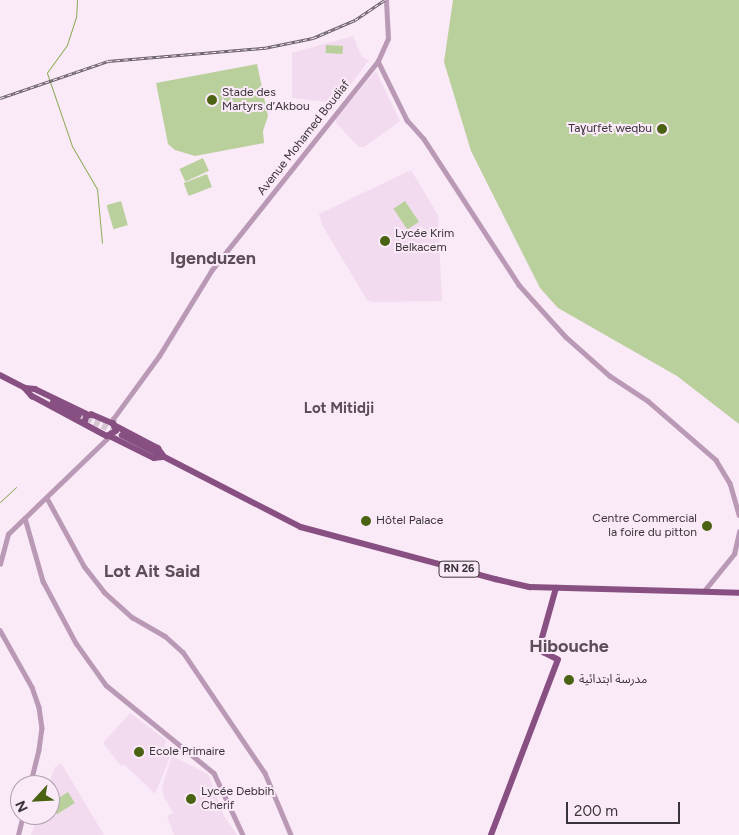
<!DOCTYPE html>
<html>
<head>
<meta charset="utf-8">
<style>
	body { margin:0 }
	#map { position:relative; width:739px; height:835px; overflow:hidden; background:#fae9f7; font-family:Figtree,"Noto Sans Arabic",sans-serif }
	div>[style] { position:absolute }
	.built>* { inset:0; background:#f2dbef }
	.green>* { inset:0; background:#bad09c; transform-origin:0 0 }
	.stream>* { height:1px; margin:-0.5px; padding:0 0.5px; transform-origin:0.5px; border-radius:0.5px; background:#8aab54 }
	.major-tunnel>* { height:5.5px; margin-top:-2.75px; transform-origin:0; background:repeating-linear-gradient(90deg,#d4c5d1 0 5.5px,transparent 0 8.5px) }
	.minor>* { height:4.5px; margin:-2.25px; padding:0 2.25px; transform-origin:2.25px; border-radius:2.25px; background:#b999b5 }
	.major>* { height:5.5px; margin:-2.75px; padding:0 2.75px; transform-origin:2.75px; border-radius:2.75px; background:#885082 }
	.rail>* { height:3px; margin-top:-1.5px; transform-origin:0; background:repeating-linear-gradient(90deg,#fae9f7 0 4px,#675e66 0 8px); box-sizing:border-box; border-block:1px solid #675e66 }
	.dots>* { width:14px; height:14px; translate:-50% -50%; box-sizing:border-box; border:2px solid #fae9f7; border-radius:50% }
	span { translate:-50% -50%; white-space:nowrap; text-align:center; line-height:1.15; -webkit-text-stroke:4px #fae9f7; paint-order:stroke }
	.shield-label span { padding:1px 4px; background:#fae9f7; border:1px solid; border-radius:4px; -webkit-text-stroke-width:0 }
	.shield-label { font-size:11px; color:#3a3339; font-weight:700 }
	.poi-label { font-size:12px; color:#3a3339 }
	.left { translate:0 -50%; text-align:left }
	.right { translate:-100% -50%; text-align:right }
	.street-label { font-size:12px; color:#3a3339 }
	.quarter-label { font-size:15px; color:#5b4e59; font-weight:700 }
	.district-label { font-size:18px; color:#5b4e59; font-weight:700 }
	.north { position:absolute; left:10px; top:775px; width:50px; height:50px; box-sizing:border-box; background:#fae9f7; border:1px solid #ada0ab; border-radius:50%; rotate:245deg; font-size:14px; font-weight:700; line-height:20px; text-align:center; color:#3a3339 }
	.north::after { content:''; display:block; margin:auto; width:18px; height:22px; background:#4a6313; clip-path:polygon(50% 0,100% 100%,50% 72%,0 100%) }
	.scale { position:absolute; left:566px; top:802px; width:114px; height:22px; box-sizing:border-box; border:2px solid #3a3339; border-top:0; padding-left:6px; font-size:15px; line-height:18px; white-space:nowrap; color:#3a3339; -webkit-text-stroke:4px #fae9f7; paint-order:stroke }
</style>
</head>
<body>
<div id="map">
	<div class="built">
		<div style="clip-path:polygon(353px 36px,362px 57px,369px 60px,337px 103px,292px 98px,292px 53px)"></div>
		<div style="clip-path:polygon(376px 71px,400px 121px,364px 147px,359px 147px,336px 123px,336px 118px)"></div>
		<div style="clip-path:polygon(411px 170px,438px 215px,442px 301px,372px 302px,367px 300px,322px 225px,319px 214px)"></div>
		<div style="clip-path:polygon(130px 713px,166px 740px,165px 746px,170px 757px,155px 794px,125px 765px,121px 766px,103px 743px)"></div>
		<div style="clip-path:polygon(172px 756px,208px 774px,224px 816px,237px 835px,174px 835px,167px 816px,173px 813px,163px 795px,162px 787px)"></div>
		<div style="clip-path:polygon(61px 763px,104px 835px,31px 835px,38px 815px,50px 815px,48px 785px,55px 767px)"></div>
	</div>
	<div class="green">
		<div style="clip-path:polygon(453px 0,739px 0,739px 424px,677px 376px,558px 308px,540px 288px,471px 151px,444px 62px)"></div>
		<div style="left:326px;top:45px;width:17px;height:8px;rotate:3deg"></div>
		<div style="clip-path:polygon(257px 64px,268px 116px,263px 131px,264px 143px,195px 156px,175px 150px,168px 144px,156px 83px)"></div>
		<div style="left:203px;top:158px;width:14px;height:26px;rotate:65deg"></div>
		<div style="left:207px;top:174px;width:14px;height:25px;rotate:69deg"></div>
		<div style="left:121px;top:201px;width:25px;height:15px;rotate:74deg"></div>
		<div style="left:405px;top:201px;width:25px;height:14px;rotate:56deg"></div>
		<div style="left:68px;top:792px;width:13px;height:21px;rotate:58deg"></div>
	</div>
	<div class="stream">
		<div style="left:77px;top:0;width:17px;rotate:93deg"></div>
		<div style="left:76px;top:17px;width:29px;rotate:108deg"></div>
		<div style="left:67px;top:45px;width:34px;rotate:126deg"></div>
		<div style="left:47px;top:73px;width:77px;rotate:71.1deg"></div>
		<div style="left:72px;top:146px;width:50px;rotate:59.8deg"></div>
		<div style="left:97px;top:189px;width:54px;rotate:84.7deg"></div>
		<div style="left:0;top:502px;width:22px;rotate:-43deg"></div>
	</div>
	<div class="major-tunnel">
		<div style="left:79px;top:415px;width:43px;rotate:24.8deg"></div>
	</div>
	<div class="minor">
		<div style="left:378px;top:61px;width:66px;rotate:63.8deg"></div>
		<div style="left:407px;top:120px;width:25px;rotate:48deg"></div>
		<div style="left:424px;top:139px;width:174px;rotate:56.9deg"></div>
		<div style="left:519px;top:285px;width:70px;rotate:47.9deg"></div>
		<div style="left:566px;top:337px;width:59px;rotate:41.6deg"></div>
		<div style="left:610px;top:376px;width:45px;rotate:33.3deg"></div>
		<div style="left:648px;top:401px;width:90px;rotate:40.9deg"></div>
		<div style="left:716px;top:460px;width:27px;rotate:59deg"></div>
		<div style="left:730px;top:483px;width:33px;rotate:74deg"></div>
		<div style="left:114px;top:425px;width:6px;rotate:-99deg"></div>
		<div style="left:113px;top:419px;width:78px;rotate:-53.9deg"></div>
		<div style="left:159px;top:356px;width:100px;rotate:-58.5deg"></div>
		<div style="left:211px;top:271px;width:268px;rotate:-51.5deg"></div>
		<div style="left:378px;top:61px;width:24px;rotate:-66deg"></div>
		<div style="left:388px;top:39px;width:39px;rotate:-93deg"></div>
		<div style="left:47px;top:498px;width:77px;rotate:61.4deg"></div>
		<div style="left:84px;top:566px;width:33px;rotate:52deg"></div>
		<div style="left:104px;top:592px;width:38px;rotate:42deg"></div>
		<div style="left:132px;top:617px;width:38px;rotate:30deg"></div>
		<div style="left:165px;top:636px;width:24px;rotate:42deg"></div>
		<div style="left:183px;top:652px;width:146px;rotate:55.9deg"></div>
		<div style="left:265px;top:773px;width:67px;rotate:67.2deg"></div>
		<div style="left:25px;top:518px;width:66px;rotate:74.1deg"></div>
		<div style="left:43px;top:581px;width:70px;rotate:62deg"></div>
		<div style="left:76px;top:643px;width:52px;rotate:54.5deg"></div>
		<div style="left:106px;top:685px;width:139px;rotate:39.2deg"></div>
		<div style="left:214px;top:773px;width:68px;rotate:64.9deg"></div>
		<div style="left:0;top:564px;width:31px;rotate:-75deg"></div>
		<div style="left:8px;top:534px;width:141px;rotate:-43.9deg"></div>
		<div style="left:704px;top:591px;width:48px;rotate:-51deg"></div>
		<div style="left:734px;top:554px;width:23px;rotate:-77deg"></div>
		<div style="left:0;top:630px;width:65px;rotate:60.7deg"></div>
		<div style="left:32px;top:687px;width:21px;rotate:71deg"></div>
		<div style="left:39px;top:707px;width:21px;rotate:82deg"></div>
		<div style="left:42px;top:728px;width:22px;rotate:98deg"></div>
		<div style="left:39px;top:750px;width:36px;rotate:104deg"></div>
		<div style="left:18px;top:835px;width:21px;rotate:-76deg"></div>
	</div>
	<div class="major">
		<div style="left:0;top:375px;width:30px;rotate:27deg"></div>
		<div style="left:25px;top:388px;width:11px;rotate:49deg"></div>
		<div style="left:32px;top:396px;width:85px;rotate:28.1deg"></div>
		<div style="left:107px;top:436px;width:10px;rotate:-29deg"></div>
		<div style="left:116px;top:431px;width:8px;rotate:-113deg"></div>
		<div style="left:113px;top:424px;width:23px;rotate:-157deg"></div>
		<div style="left:92px;top:415px;width:5px;rotate:169deg"></div>
		<div style="left:87px;top:416px;width:7px;rotate:106deg"></div>
		<div style="left:25px;top:388px;width:10px;rotate:6deg"></div>
		<div style="left:35px;top:389px;width:60px;rotate:25.7deg"></div>
		<div style="left:53px;top:402px;width:29px;rotate:27deg"></div>
		<div style="left:114px;top:425px;width:50px;rotate:27.6deg"></div>
		<div style="left:158px;top:448px;width:9px;rotate:54deg"></div>
		<div style="left:122px;top:435px;width:201px;rotate:27.2deg"></div>
		<div style="left:301px;top:527px;width:201px;rotate:15deg"></div>
		<div style="left:495px;top:579px;width:36px;rotate:13deg"></div>
		<div style="left:530px;top:587px;width:209px;rotate:1.6deg"></div>
		<div style="left:110px;top:436px;width:49px;rotate:26.6deg"></div>
		<div style="left:154px;top:458px;width:8px;rotate:-7deg"></div>
		<div style="left:491px;top:835px;width:187px;rotate:-69.1deg"></div>
		<div style="left:558px;top:660px;width:16px;rotate:-153deg"></div>
		<div style="left:544px;top:653px;width:9px;rotate:-117deg"></div>
		<div style="left:540px;top:645px;width:59px;rotate:-74.3deg"></div>
	</div>
	<div class="rail">
		<div style="left:0;top:98px;width:114px;rotate:-18.9deg"></div>
		<div style="left:108px;top:61px;width:157px;rotate:-4.8deg"></div>
		<div style="left:264px;top:48px;width:50px;rotate:-11.5deg"></div>
		<div style="left:313px;top:38px;width:46px;rotate:-23.2deg"></div>
		<div style="left:355px;top:20px;width:36px;rotate:-34deg"></div>
	</div>
	<div class="dots">
		<div style="left:212px;top:100px;background:#4a6313"></div>
		<div style="left:662px;top:129px;background:#4a6313"></div>
		<div style="left:385px;top:241px;background:#4a6313"></div>
		<div style="left:366px;top:521px;background:#4a6313"></div>
		<div style="left:707px;top:526px;background:#4a6313"></div>
		<div style="left:569px;top:680px;background:#4a6313"></div>
		<div style="left:139px;top:752px;background:#4a6313"></div>
		<div style="left:191px;top:799px;background:#4a6313"></div>
	</div>
	<div class="shield-label">
		<span style="left:459px;top:569px">RN 26</span>
	</div>
	<div class="poi-label">
		<span class="left" style="left:222px;top:100px">Stade des<br>Martyrs d’Akbou</span>
		<span class="right" style="left:652px;top:129px">Taɣuṛfet weqbu</span>
		<span class="left" style="left:395px;top:241px">Lycée Krim<br>Belkacem</span>
		<span class="right" style="left:697px;top:526px">Centre Commercial<br>la foire du pitton</span>
		<span class="left" style="left:376px;top:521px">Hôtel Palace</span>
		<span class="left" style="left:579px;top:680px">مدرسة ابتدائية</span>
		<span class="left" style="left:149px;top:752px">Ecole Primaire</span>
		<span class="left" style="left:201px;top:799px">Lycée Debbih<br>Cherif</span>
	</div>
	<div class="street-label">
		<span style="left:304px;top:138px;rotate:-52deg">Avenue Mohamed Boudiaf</span>
	</div>
	<div class="quarter-label">
		<span style="left:339px;top:409px">Lot Mitidji</span>
	</div>
	<div class="district-label">
		<span style="left:213px;top:258px">Igenduzen</span>
		<span style="left:152px;top:571px">Lot Ait Said</span>
		<span style="left:569px;top:646px">Hibouche</span>
	</div>
	<div class="north">N</div>
	<div class="scale">200 m</div>
</div>
</body>
</html>
